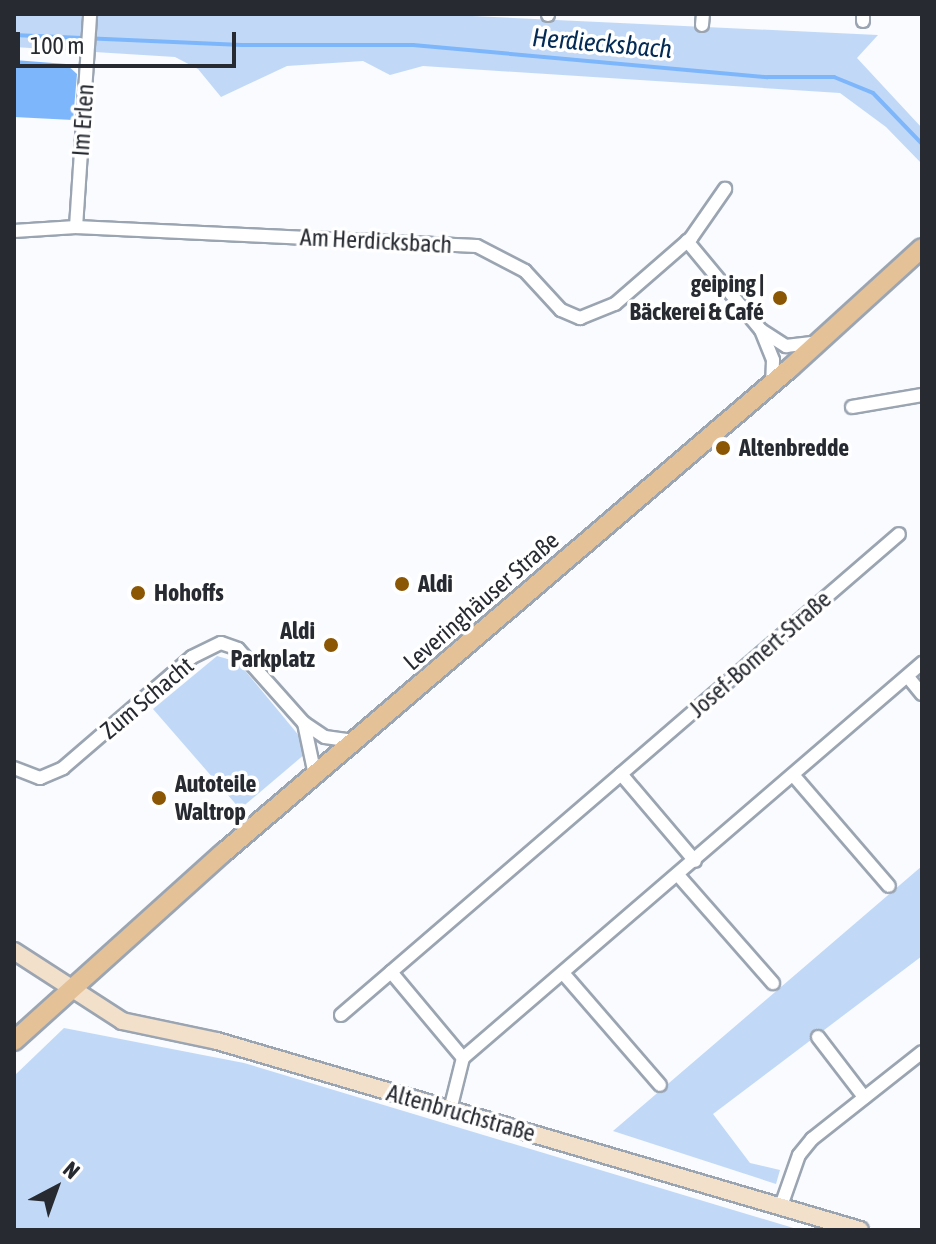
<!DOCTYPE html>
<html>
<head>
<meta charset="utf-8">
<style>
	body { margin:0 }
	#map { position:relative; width:936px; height:1244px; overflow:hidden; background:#f9fbfe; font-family:"Asap Condensed",sans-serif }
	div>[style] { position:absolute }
	.green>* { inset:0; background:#c1d9f7 }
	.water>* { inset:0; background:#7eb6fb }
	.stream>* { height:4px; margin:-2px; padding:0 2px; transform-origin:2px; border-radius:2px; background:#7eb6fb }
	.roads { filter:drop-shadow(2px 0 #9ba5b2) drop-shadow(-2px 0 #9ba5b2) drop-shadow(0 2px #9ba5b2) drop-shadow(0 -2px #9ba5b2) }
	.street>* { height:12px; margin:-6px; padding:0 6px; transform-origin:6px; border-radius:6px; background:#fff }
	.secondary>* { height:16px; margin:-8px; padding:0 8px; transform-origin:8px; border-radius:8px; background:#f2e0cb }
	.primary>* { height:18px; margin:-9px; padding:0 9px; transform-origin:9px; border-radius:9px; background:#e5c198 }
	.dots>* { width:22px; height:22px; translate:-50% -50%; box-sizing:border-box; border:4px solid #fff; border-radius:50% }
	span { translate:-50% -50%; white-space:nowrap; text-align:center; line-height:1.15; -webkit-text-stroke:7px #fff; paint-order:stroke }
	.street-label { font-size:24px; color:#272b31 }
	.poi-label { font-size:24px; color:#272b31; font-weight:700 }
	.right { translate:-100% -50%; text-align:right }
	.left { translate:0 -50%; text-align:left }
	.water-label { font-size:26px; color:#032b55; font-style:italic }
	.frame { position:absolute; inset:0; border:16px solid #272b31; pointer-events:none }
	.north { position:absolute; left:16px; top:1148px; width:80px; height:80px; -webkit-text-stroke:6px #fff; paint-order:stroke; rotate:41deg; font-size:22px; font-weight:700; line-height:32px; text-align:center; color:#272b31 }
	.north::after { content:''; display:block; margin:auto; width:28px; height:36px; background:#272b31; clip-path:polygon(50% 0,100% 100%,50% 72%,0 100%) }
	.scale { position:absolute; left:16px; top:32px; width:220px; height:36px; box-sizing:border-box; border:4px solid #272b31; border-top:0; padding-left:10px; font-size:24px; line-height:28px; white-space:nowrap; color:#272b31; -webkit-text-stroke:6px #fff; paint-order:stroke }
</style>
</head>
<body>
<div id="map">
	<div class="green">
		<div style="clip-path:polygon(14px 14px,430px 14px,878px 35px,857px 58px,922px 128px,922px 164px,886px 127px,840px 93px,423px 66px,390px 75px,363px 61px,287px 66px,221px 97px,198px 69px,175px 57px,14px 47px)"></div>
		<div style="clip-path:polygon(217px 656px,238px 662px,305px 743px,305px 754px,240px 809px,153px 709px)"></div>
		<div style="clip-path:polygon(922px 866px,922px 956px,713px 1114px,750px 1163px,780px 1170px,776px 1184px,613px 1131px)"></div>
		<div style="clip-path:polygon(64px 1028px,244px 1063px,800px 1230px,14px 1230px,14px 1076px)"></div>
	</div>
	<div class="water">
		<div style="clip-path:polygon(14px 60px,66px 64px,77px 74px,73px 120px,14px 117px)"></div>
	</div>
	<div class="stream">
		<div style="left:14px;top:35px;width:228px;rotate:2.5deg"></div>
		<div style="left:242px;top:45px;width:171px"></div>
		<div style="left:413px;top:45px;width:356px;rotate:5.2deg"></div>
		<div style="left:768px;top:77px;width:66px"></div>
		<div style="left:834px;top:77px;width:42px;rotate:22.3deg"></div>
		<div style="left:873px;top:93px;width:71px;rotate:46.1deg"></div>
	</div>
	<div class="roads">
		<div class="street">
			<div style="left:548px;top:15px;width:1px;rotate:-90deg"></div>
			<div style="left:863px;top:21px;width:7px;rotate:-90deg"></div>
			<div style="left:702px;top:25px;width:11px;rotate:-85deg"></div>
			<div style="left:76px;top:227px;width:213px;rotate:-86.2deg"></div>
			<div style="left:14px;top:231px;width:62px;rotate:-3.7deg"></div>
			<div style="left:76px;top:227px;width:401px;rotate:2.7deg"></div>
			<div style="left:477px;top:246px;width:54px;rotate:27.5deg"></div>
			<div style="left:525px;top:271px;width:53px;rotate:47.3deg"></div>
			<div style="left:561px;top:310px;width:21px;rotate:23deg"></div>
			<div style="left:580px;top:318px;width:38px;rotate:-22deg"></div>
			<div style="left:615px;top:304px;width:101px;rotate:-41deg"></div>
			<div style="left:691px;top:238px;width:60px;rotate:-55.2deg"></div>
			<div style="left:687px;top:241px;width:116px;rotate:50.3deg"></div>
			<div style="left:761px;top:330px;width:32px;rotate:68deg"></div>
			<div style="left:773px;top:360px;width:23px;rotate:92deg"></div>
			<div style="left:761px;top:330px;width:30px;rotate:33deg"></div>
			<div style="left:786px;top:346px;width:26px;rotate:-7deg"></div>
			<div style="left:852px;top:407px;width:71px;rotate:-9.7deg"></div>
			<div style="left:908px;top:677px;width:22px;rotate:51deg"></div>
			<div style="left:304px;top:723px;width:53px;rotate:78.1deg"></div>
			<div style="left:14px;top:768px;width:28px;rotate:21deg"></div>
			<div style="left:40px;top:778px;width:25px;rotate:-23deg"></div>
			<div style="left:63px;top:768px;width:170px;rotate:-40.7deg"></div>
			<div style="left:192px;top:657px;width:32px;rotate:-26deg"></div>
			<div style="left:221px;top:643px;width:18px;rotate:19deg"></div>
			<div style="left:238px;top:649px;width:99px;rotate:48.3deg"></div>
			<div style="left:304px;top:723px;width:25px;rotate:34deg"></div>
			<div style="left:325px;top:737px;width:29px;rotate:8deg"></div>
			<div style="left:621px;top:774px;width:367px;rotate:-40.8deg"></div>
			<div style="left:794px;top:776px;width:145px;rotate:49.2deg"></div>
			<div style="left:678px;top:875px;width:144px;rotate:48.7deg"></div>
			<div style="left:563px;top:973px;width:148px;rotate:49.1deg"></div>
			<div style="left:341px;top:1015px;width:66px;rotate:-40.7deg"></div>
			<div style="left:818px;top:1037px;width:76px;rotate:52.5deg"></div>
			<div style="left:463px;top:1058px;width:112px;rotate:-129.9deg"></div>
			<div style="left:391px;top:972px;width:303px;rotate:-40.7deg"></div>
			<div style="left:621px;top:774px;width:114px;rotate:49.6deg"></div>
			<div style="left:450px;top:1110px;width:54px;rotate:-76deg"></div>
			<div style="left:463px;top:1058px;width:606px;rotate:-40.71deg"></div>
			<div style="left:781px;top:1206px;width:54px;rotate:-70.6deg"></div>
			<div style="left:799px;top:1155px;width:21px;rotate:-51deg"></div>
			<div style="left:812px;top:1139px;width:140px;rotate:-38.3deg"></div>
		</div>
		<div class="secondary">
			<div style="left:14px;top:951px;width:129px;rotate:32.9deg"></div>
			<div style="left:122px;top:1021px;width:97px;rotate:11.9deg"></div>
			<div style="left:217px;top:1041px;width:670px;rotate:16.38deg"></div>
		</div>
		<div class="primary">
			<div style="left:14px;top:1041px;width:281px;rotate:-42deg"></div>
			<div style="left:223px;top:853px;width:746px;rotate:-40.54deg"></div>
			<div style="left:790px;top:368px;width:178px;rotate:-42.3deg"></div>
		</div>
	</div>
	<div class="dots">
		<div style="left:780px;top:298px;background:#8b5705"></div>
		<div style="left:723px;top:448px;background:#8b5705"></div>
		<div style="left:402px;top:584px;background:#8b5705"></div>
		<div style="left:138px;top:593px;background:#8b5705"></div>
		<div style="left:331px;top:645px;background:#8b5705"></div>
		<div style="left:159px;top:798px;background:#8b5705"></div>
	</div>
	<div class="street-label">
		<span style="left:83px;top:120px;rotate:-86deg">Im Erlen</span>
		<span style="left:376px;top:241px;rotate:3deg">Am Herdicksbach</span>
		<span style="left:481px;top:601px;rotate:-41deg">Leveringhäuser Straße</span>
		<span style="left:760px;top:654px;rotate:-41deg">Josef-Bomert-Straße</span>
		<span style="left:147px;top:698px;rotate:-40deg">Zum Schacht</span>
		<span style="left:461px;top:1113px;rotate:16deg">Altenbruchstraße</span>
	</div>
	<div class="poi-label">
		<span class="right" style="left:764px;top:298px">geiping |<br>Bäckerei &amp; Café</span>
		<span class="left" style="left:739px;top:448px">Altenbredde</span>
		<span class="left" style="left:418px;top:584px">Aldi</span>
		<span class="left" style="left:154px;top:593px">Hohoffs</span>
		<span class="right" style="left:315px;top:645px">Aldi<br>Parkplatz</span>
		<span class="left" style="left:175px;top:798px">Autoteile<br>Waltrop</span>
	</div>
	<div class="water-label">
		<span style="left:602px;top:44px;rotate:5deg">Herdiecksbach</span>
	</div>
	<div class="frame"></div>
	<div class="north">N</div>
	<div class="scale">100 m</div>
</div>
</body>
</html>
